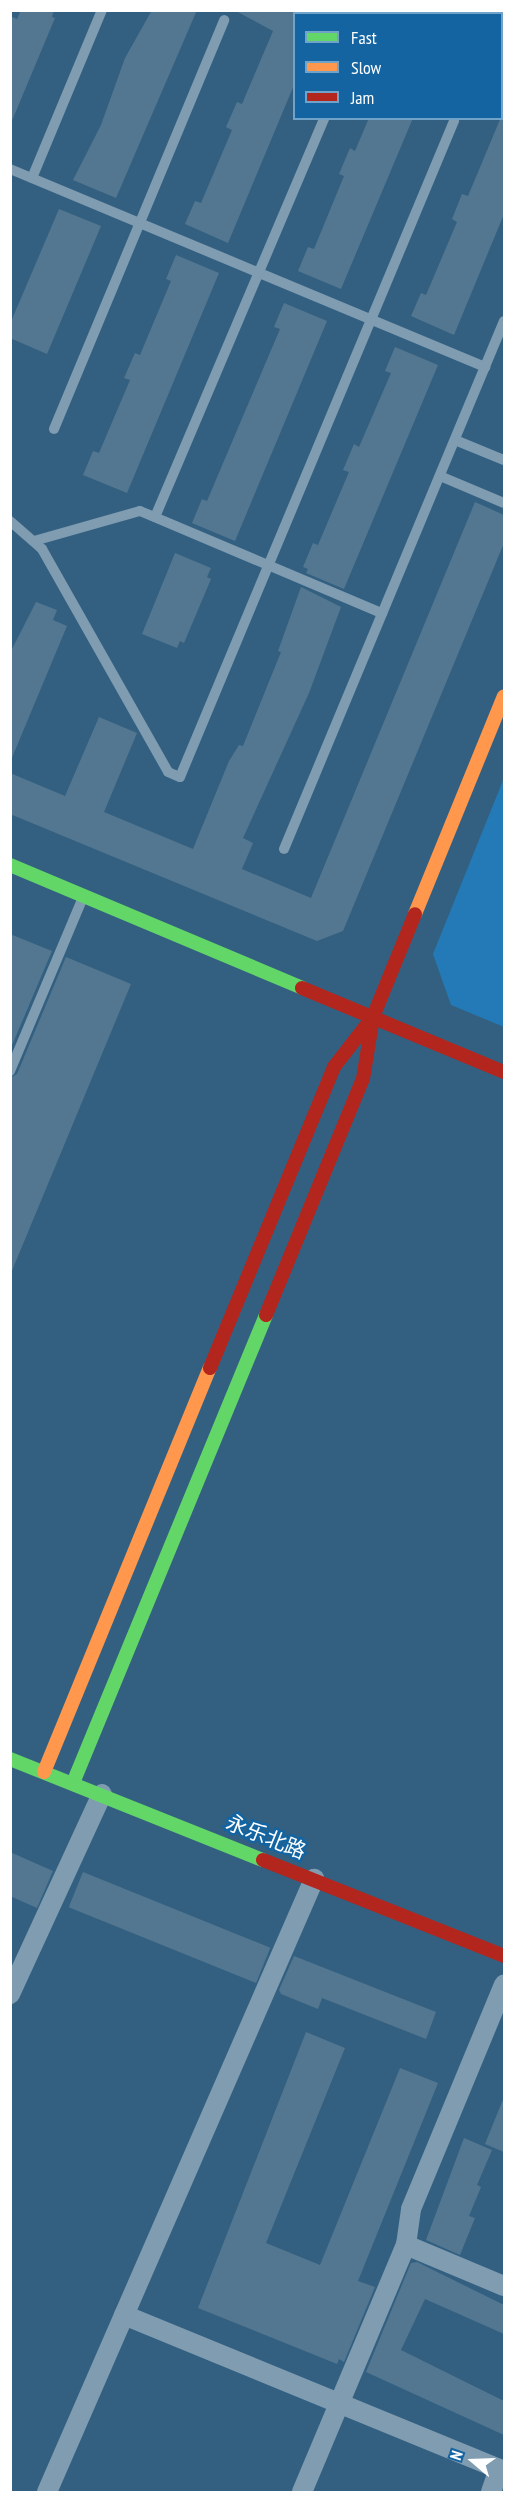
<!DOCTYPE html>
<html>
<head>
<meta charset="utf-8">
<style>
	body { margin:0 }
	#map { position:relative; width:515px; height:2503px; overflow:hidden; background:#336081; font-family:"PT Sans Narrow","Noto Sans SC",sans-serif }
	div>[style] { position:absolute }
	.green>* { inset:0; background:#247ab6 }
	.building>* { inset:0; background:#537790; transform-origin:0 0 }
	.lane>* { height:10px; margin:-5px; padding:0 5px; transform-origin:5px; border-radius:5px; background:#7f9cb1 }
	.street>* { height:20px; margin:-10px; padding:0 10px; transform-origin:10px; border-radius:10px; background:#7f9cb1 }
	.fast>* { height:14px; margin:-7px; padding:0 7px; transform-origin:7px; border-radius:7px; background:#63d668 }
	.slow>* { height:14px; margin:-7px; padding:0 7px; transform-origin:7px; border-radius:7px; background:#ff974d }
	.jam>* { height:14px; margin:-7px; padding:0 7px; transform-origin:7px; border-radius:7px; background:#b3261e }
	span { translate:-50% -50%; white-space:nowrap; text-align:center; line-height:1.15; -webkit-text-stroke:5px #1364a1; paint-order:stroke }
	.street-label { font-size:21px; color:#fff }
	.frame { position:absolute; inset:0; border:12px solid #fff; pointer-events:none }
	.legend { position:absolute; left:293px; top:12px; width:210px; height:108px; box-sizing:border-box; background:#1364a1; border:2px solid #71a2c7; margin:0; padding:8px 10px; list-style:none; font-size:18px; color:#fff }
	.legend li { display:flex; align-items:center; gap:12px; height:30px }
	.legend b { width:30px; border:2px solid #71a2c7 }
	.north { position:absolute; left:443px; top:2431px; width:60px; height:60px; -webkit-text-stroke:4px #1364a1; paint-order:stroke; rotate:289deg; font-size:16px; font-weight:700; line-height:24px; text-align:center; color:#fff }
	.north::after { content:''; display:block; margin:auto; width:21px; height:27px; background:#fff; clip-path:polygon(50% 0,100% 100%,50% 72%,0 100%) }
</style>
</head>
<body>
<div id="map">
	<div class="green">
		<div style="clip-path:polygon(504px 778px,504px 1027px,451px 1005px,433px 954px)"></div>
	</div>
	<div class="building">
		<div style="clip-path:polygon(21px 10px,54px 10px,52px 17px,55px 18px,11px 123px,10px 16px,17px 19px)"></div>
		<div style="clip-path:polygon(152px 10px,197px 10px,116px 198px,73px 180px,101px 125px,125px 58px)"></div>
		<div style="clip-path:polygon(234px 10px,294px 10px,294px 85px,228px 243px,185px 224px,195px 201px,201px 203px,232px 130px,226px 127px,237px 102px,242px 104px,273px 31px)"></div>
		<div style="clip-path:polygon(504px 110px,504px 214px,454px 335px,411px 316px,421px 293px,426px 295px,457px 222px,452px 219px,462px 194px,468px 196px)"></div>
		<div style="clip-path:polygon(369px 118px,413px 118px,341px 289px,298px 271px,308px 247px,314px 249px,344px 176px,339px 174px,350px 148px,355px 151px)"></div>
		<div style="clip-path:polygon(59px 209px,101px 226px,47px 354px,10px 338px,10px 324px)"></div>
		<div style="clip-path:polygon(176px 255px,219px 273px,127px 493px,83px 475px,93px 451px,99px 453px,130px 380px,124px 378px,135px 353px,140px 355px,171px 281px,166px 279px)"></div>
		<div style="clip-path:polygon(284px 303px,327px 321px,235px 541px,192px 523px,202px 499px,207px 501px,280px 329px,274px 327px)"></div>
		<div style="clip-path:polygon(395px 347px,438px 365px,344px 589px,306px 573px,308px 569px,303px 567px,313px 543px,318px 545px,349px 472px,343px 470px,354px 444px,359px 447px,391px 373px,385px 371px)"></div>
		<div style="clip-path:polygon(475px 502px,504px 515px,504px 543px,343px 931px,317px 941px,10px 814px,10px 773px,65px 796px,99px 717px,137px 733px,104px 812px,193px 849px,229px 761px,239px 745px,243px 746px,281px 652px,278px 651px,301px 587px,341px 607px,309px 693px,243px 838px,253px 843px,242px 869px,311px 898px)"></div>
		<div style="clip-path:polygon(175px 553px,211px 568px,207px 577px,211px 579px,184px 643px,180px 641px,177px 648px,142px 634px)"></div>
		<div style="clip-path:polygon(36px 602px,57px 610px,53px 620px,67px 626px,11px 760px,10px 653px)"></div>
		<div style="clip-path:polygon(10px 934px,52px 951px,10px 1050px)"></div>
		<div style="clip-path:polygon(66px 957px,131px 984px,11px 1273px,10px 1078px,17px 1074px)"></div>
		<div style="clip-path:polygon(10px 1852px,53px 1871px,37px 1908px,10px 1896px)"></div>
		<div style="left:83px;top:1872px;width:202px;height:38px;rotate:22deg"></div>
		<div style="clip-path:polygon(294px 1956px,436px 2012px,426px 2039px,322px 1998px,318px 2009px,281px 1994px,279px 1990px)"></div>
		<div style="clip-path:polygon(306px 2032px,345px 2048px,266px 2243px,320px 2265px,400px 2068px,438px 2083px,358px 2281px,375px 2287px,344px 2362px,339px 2359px,337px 2364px,198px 2308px)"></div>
		<div style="clip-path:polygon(504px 2097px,504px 2152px,485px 2144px)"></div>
		<div style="clip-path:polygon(464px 2138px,492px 2150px,477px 2185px,481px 2187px,469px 2216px,475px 2218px,460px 2255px,426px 2240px)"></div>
		<div style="clip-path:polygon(417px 2262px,504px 2305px,504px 2334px,425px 2299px,401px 2350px,504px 2401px,504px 2435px,366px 2372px,411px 2263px)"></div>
	</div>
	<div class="lane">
		<div style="left:10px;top:169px;width:515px;rotate:22.63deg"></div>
		<div style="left:32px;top:178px;width:182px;rotate:-67.4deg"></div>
		<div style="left:54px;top:429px;width:443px;rotate:-67.4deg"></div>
		<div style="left:455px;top:440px;width:53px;rotate:22.2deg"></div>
		<div style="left:440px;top:476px;width:69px;rotate:22.9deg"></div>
		<div style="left:155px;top:517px;width:433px;rotate:-67deg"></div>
		<div style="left:10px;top:521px;width:43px;rotate:41.2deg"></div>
		<div style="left:42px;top:549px;width:256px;rotate:60.5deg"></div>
		<div style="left:168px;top:772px;width:13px;rotate:23deg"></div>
		<div style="left:180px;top:777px;width:711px;rotate:-67.33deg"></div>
		<div style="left:34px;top:541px;width:110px;rotate:-15.8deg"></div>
		<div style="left:140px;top:511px;width:263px;rotate:22.9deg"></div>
		<div style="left:284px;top:849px;width:572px;rotate:-67.38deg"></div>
		<div style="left:10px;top:1071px;width:189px;rotate:-67.2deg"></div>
	</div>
	<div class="street">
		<div style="left:10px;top:1994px;width:220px;rotate:-65.3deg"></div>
		<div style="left:406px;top:2245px;width:106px;rotate:22.7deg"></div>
		<div style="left:124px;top:2315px;width:411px;rotate:22.3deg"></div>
		<div style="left:47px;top:2492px;width:669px;rotate:-66.46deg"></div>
		<div style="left:302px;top:2492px;width:268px;rotate:-67.2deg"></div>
		<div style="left:406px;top:2245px;width:36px;rotate:-82deg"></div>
		<div style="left:411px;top:2209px;width:243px;rotate:-67.5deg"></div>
		<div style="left:491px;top:2492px;width:24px;rotate:-71deg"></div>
	</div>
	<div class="fast">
		<div style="left:465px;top:10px;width:9px;rotate:27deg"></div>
		<div style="left:502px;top:25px;width:2px;rotate:27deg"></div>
		<div style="left:10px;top:865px;width:317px;rotate:22.8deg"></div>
		<div style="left:10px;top:1759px;width:272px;rotate:21.8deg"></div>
		<div style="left:73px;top:1783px;width:506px;rotate:-67.59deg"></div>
	</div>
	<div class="slow">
		<div style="left:415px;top:914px;width:235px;rotate:-67.8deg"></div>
		<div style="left:44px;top:1772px;width:437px;rotate:-67.7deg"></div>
	</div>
	<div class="jam">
		<div style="left:302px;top:988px;width:219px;rotate:22.6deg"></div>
		<div style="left:266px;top:1315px;width:255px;rotate:-67.7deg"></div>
		<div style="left:363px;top:1079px;width:63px;rotate:-80.8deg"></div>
		<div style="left:373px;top:1017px;width:111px;rotate:-67.8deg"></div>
		<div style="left:210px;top:1368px;width:326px;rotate:-67.6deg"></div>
		<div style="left:334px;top:1067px;width:62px;rotate:-52.2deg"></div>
		<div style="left:263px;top:1860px;width:259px;rotate:21.7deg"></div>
	</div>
	<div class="street-label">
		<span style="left:266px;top:1837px;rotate:22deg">永乐北路</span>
	</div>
	<div class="frame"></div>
	<ul class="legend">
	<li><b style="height:8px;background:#63d668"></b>Fast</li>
	<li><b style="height:8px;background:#ff974d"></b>Slow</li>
	<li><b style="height:8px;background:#b3261e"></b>Jam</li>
	</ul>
	<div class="north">N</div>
</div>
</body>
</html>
